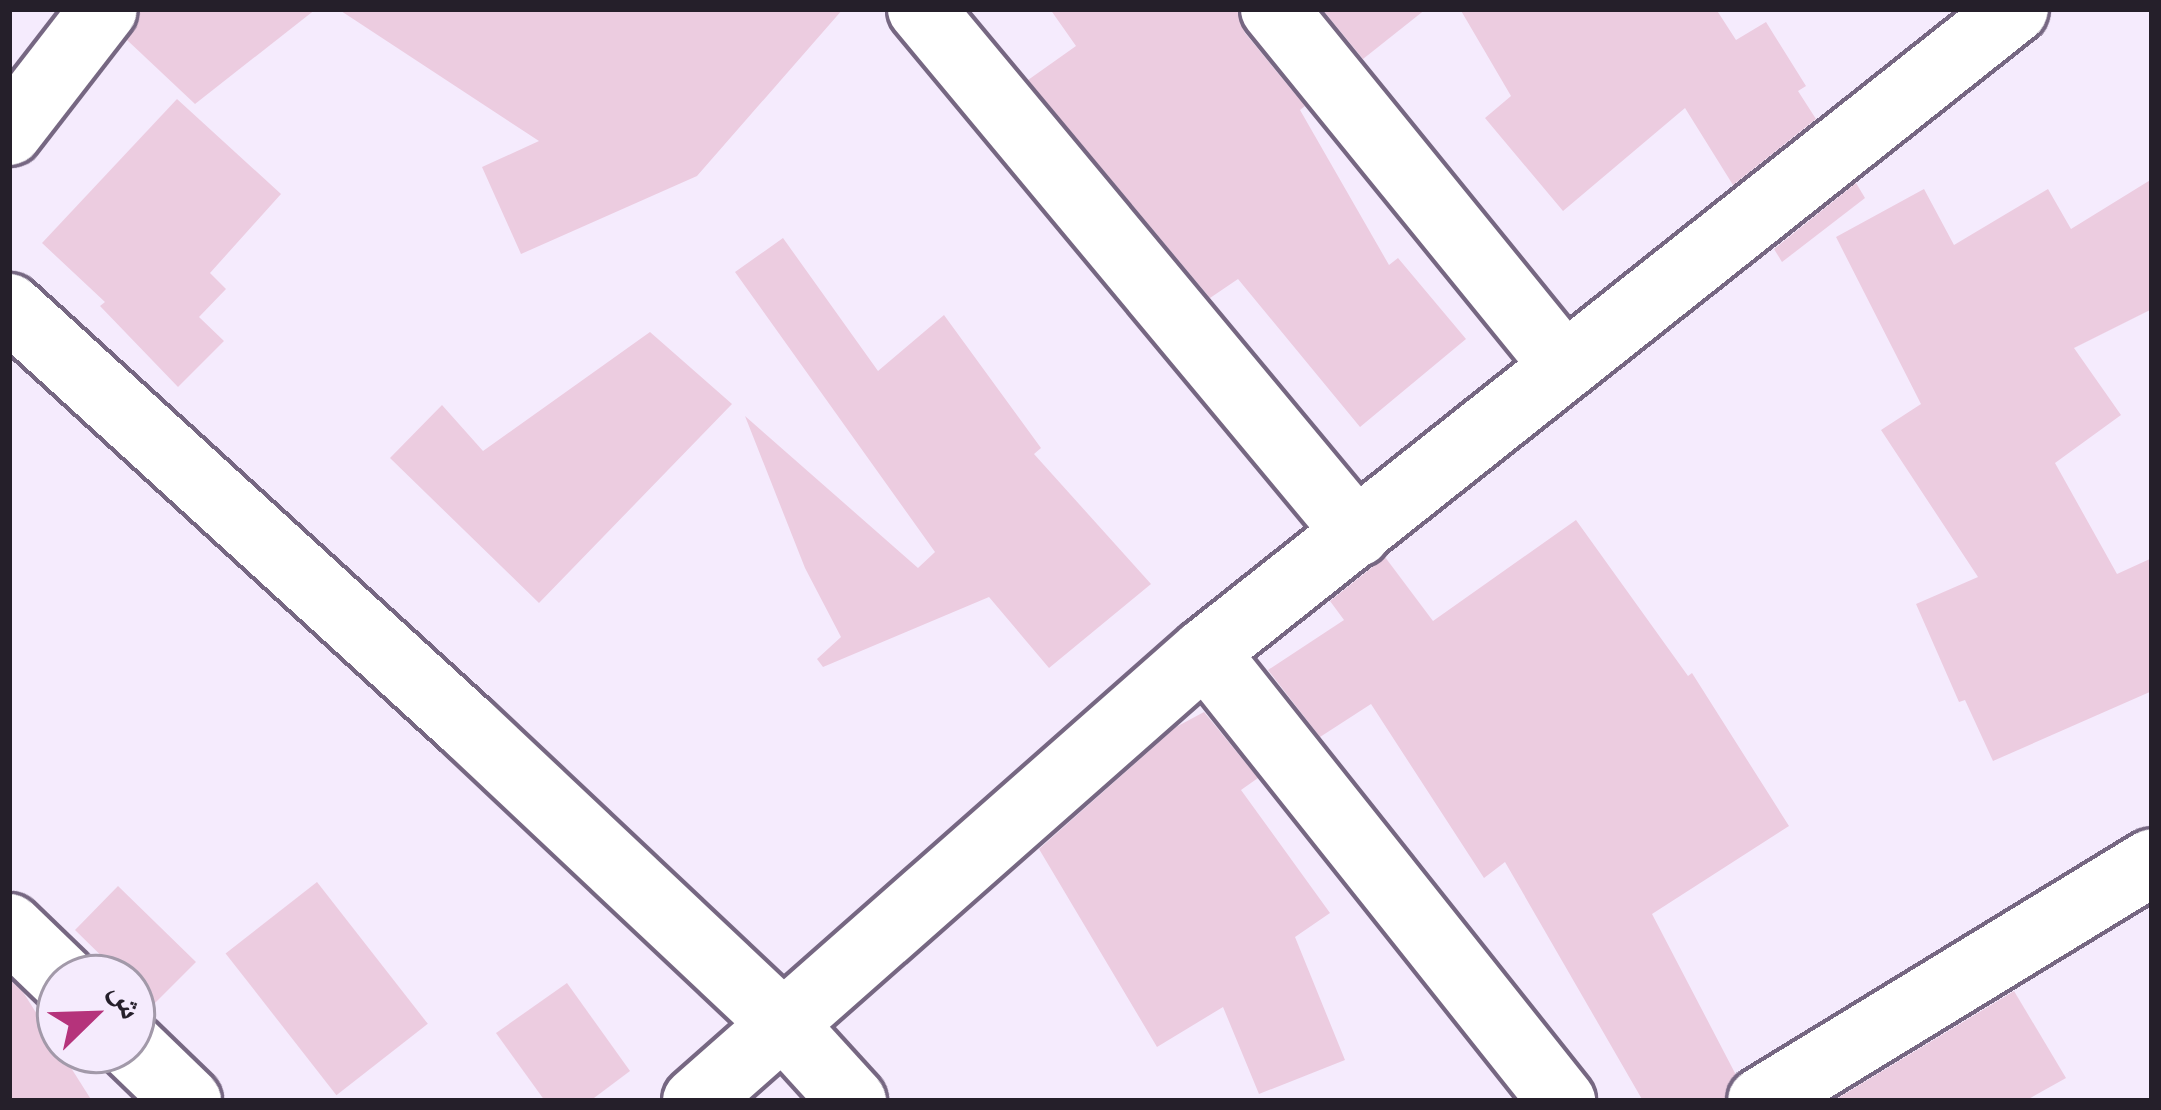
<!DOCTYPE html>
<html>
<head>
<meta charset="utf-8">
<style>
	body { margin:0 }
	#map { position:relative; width:2161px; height:1110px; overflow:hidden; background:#f5ebfd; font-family:"Nunito Sans","Noto Naskh Arabic",sans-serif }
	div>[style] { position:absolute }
	.building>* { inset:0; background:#eccce0; transform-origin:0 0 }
	.roads { filter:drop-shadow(3px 0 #766782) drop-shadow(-3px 0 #766782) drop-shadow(0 3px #766782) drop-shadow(0 -3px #766782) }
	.street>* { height:66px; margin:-33px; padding:0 33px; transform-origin:33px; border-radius:33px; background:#fff }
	span { translate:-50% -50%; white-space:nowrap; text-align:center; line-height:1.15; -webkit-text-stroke:12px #f5ebfd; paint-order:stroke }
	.frame { position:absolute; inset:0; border:12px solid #251f2a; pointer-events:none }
	.north { position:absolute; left:36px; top:954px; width:120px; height:120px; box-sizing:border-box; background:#f5ebfd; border:3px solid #a299a9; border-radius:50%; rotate:67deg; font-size:33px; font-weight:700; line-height:48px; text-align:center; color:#251f2a }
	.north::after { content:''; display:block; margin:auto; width:42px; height:54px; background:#b5337b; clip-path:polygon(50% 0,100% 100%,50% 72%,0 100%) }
</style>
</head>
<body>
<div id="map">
	<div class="building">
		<div style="clip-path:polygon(141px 9px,316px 9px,195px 104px,127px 40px)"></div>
		<div style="clip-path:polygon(338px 9px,843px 9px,697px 176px,521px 254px,482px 167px,539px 141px)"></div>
		<div style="clip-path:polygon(1050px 9px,1237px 9px,1245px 33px,1305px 106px,1300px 110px,1389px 265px,1398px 258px,1466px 339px,1360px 427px,1238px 279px,1210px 298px,1028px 80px,1076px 46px)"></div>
		<div style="clip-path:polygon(1322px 9px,1426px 9px,1363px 59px)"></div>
		<div style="clip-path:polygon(1460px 9px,1716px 9px,1736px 40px,1766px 22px,1806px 86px,1798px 91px,1816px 119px,1733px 185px,1685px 108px,1563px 211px,1485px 118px,1511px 96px)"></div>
		<div style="clip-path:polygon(177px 99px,281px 194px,210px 273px,226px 289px,199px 317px,224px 341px,178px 387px,100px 306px,105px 302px,42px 243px)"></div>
		<div style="clip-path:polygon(2152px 179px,2152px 309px,2074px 348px,2121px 415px,2055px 463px,2117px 574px,2152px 558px,2152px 691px,1993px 761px,1965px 700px,1959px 702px,1916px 604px,1978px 577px,1881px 430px,1921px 404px,1836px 237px,1924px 189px,1954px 245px,2048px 189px,2071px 229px)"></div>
		<div style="clip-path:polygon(1856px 183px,1865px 198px,1782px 262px,1774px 249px)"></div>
		<div style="clip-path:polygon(783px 238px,878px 371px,944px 315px,1041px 448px,1034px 454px,1151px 584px,1049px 668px,989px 597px,823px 667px,817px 659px,841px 637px,805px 568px,745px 416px,918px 568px,935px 552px,735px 272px)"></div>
		<div style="clip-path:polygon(650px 332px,732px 404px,539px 603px,390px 458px,442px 405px,483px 451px)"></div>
		<div style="clip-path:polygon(1576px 520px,1688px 676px,1692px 673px,1789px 826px,1652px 914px,1736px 1075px,1724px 1101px,1643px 1101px,1505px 862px,1484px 878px,1371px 704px,1320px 737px,1268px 670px,1344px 620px,1330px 601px,1385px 557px,1433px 621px)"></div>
		<div style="clip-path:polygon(1204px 712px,1258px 778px,1241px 790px,1330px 913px,1295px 937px,1345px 1060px,1259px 1094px,1223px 1007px,1157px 1047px,1039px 849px,1176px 727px)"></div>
		<div style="left:317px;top:882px;width:180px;height:116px;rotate:52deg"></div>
		<div style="clip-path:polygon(118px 886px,196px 962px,152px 1006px,132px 986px,132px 978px,124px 978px,75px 930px)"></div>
		<div style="clip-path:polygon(9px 979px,23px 992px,92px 1101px,9px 1101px)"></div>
		<div style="clip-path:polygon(567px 983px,630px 1071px,590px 1101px,545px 1101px,496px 1033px)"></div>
		<div style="clip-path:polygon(2014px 991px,2066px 1078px,2025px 1101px,1833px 1101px)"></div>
	</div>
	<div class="roads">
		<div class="street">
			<div style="left:921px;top:9px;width:682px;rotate:50.24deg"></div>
			<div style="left:1274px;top:9px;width:460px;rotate:50.9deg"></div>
			<div style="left:9px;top:132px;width:155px;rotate:-52.3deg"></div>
			<div style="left:9px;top:307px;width:624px;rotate:42.47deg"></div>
			<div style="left:469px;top:728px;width:429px;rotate:43.3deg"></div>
			<div style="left:781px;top:1022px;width:107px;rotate:47.7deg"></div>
			<div style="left:1205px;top:652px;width:574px;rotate:51.51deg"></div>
			<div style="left:9px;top:927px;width:74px;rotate:43.9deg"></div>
			<div style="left:132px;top:1047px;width:78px;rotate:44deg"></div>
			<div style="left:696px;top:1101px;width:679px;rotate:-41.42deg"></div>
			<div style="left:1205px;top:652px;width:1034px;rotate:-38.44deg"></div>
			<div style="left:1761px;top:1101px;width:458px;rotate:-31.4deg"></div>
		</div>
	</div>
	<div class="frame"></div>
	<div class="north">ش</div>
</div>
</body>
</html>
